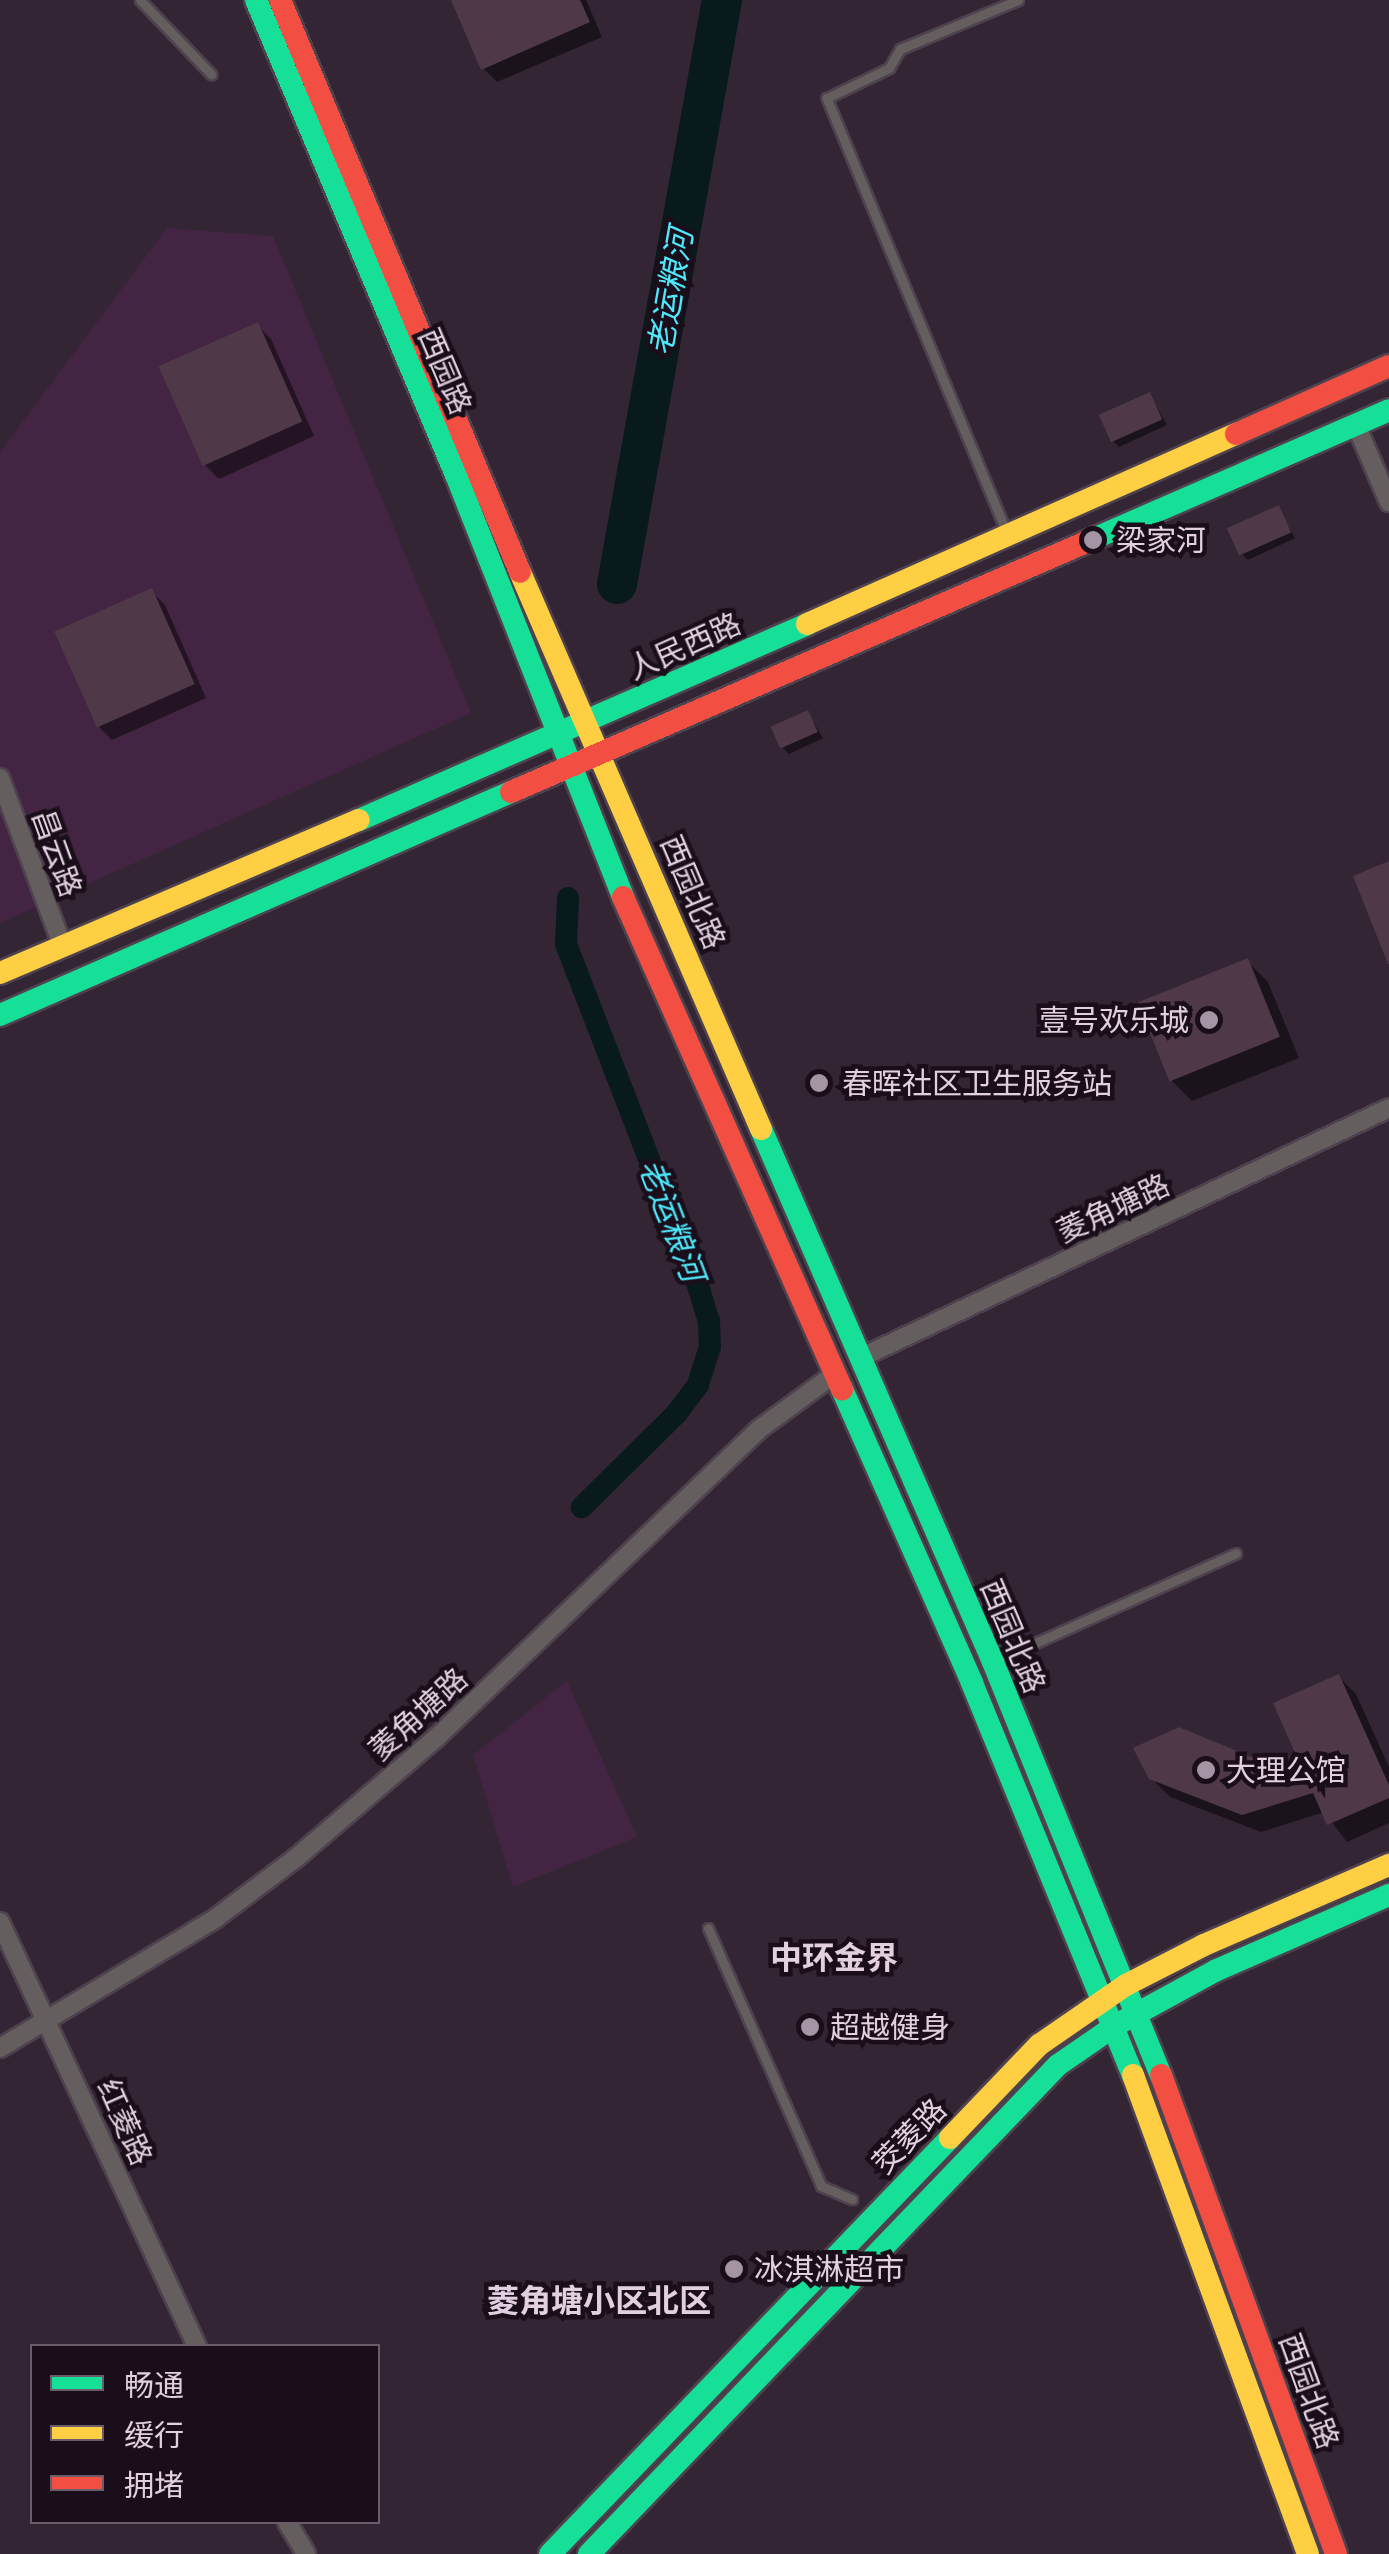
<!DOCTYPE html>
<html>
<head>
<meta charset="utf-8">
<style>
	body { margin:0 }
	#map { position:relative; width:1389px; height:2554px; overflow:hidden; background:#332534; font-family:"Noto Sans","Noto Sans SC",sans-serif }
	div>[style] { position:absolute }
	.built>* { inset:0; background:#432543 }
	.shadow>* { inset:0; background:#0007 }
	.canal>* { height:22px; margin:-11px; padding:0 11px; transform-origin:11px; border-radius:11px; background:#091a1d }
	.river>* { height:40px; margin:-20px; padding:0 20px; transform-origin:20px; border-radius:20px; background:#091a1d }
	.building>* { inset:0; background:#4f3949; transform-origin:0 0 }
	.roads { filter:drop-shadow(2px 0 #4e424e) drop-shadow(-2px 0 #4e424e) drop-shadow(0 2px #4e424e) drop-shadow(0 -2px #4e424e) }
	.lane>* { height:9px; margin:-4.5px; padding:0 4.5px; transform-origin:4.5px; border-radius:4.5px; background:#645e5e }
	.street>* { height:18px; margin:-9px; padding:0 9px; transform-origin:9px; border-radius:9px; background:#645e5e }
	.fast>* { height:22px; margin:-11px; padding:0 11px; transform-origin:11px; border-radius:11px; background:#16e098 }
	.slow>* { height:22px; margin:-11px; padding:0 11px; transform-origin:11px; border-radius:11px; background:#ffcf43 }
	.jam>* { height:22px; margin:-11px; padding:0 11px; transform-origin:11px; border-radius:11px; background:#f24e42 }
	.dots>* { width:28px; height:28px; translate:-50% -50%; box-sizing:border-box; border:5px solid #1a0e1a; border-radius:50% }
	span { translate:-50% -50%; white-space:nowrap; text-align:center; line-height:1.15; -webkit-text-stroke:9px #1a0e1a; paint-order:stroke }
	.street-label { font-size:30px; color:#e2d0e1 }
	.poi-label { font-size:30px; color:#e2d0e1 }
	.left { translate:0 -50%; text-align:left }
	.right { translate:-100% -50%; text-align:right }
	.water-label { font-size:32px; color:#4de8fb; font-style:italic }
	.neighbourhood-label { font-size:32px; color:#e2d0e1; font-weight:700 }
	.legend { position:absolute; left:30px; top:2344px; width:350px; height:180px; box-sizing:border-box; background:#1a0e1a; border:2px solid #6a5c6a; margin:0; padding:12px 18px; list-style:none; font-size:30px; color:#e2d0e1 }
	.legend li { display:flex; align-items:center; gap:20px; height:50px }
	.legend b { width:50px; border:2px solid #6a5c6a }
</style>
</head>
<body>
<div id="map">
	<div class="built">
		<div style="clip-path:polygon(167px 228px,273px 236px,471px 713px,0 923px,0 452px)"></div>
		<div style="clip-path:polygon(567px 1681px,637px 1837px,513px 1887px,473px 1755px)"></div>
	</div>
	<div class="shadow">
		<div style="clip-path:polygon(453px 0,586px 0,602px 37px,497px 82px,483px 68px)"></div>
		<div style="clip-path:polygon(257px 325px,271px 339px,314px 436px,219px 479px,205px 465px)"></div>
		<div style="clip-path:polygon(1150px 395px,1167px 425px,1119px 447px,1113px 441px)"></div>
		<div style="clip-path:polygon(1278px 508px,1295px 538px,1248px 560px,1242px 554px)"></div>
		<div style="clip-path:polygon(151px 591px,165px 605px,206px 698px,112px 740px,98px 726px)"></div>
		<div style="clip-path:polygon(808px 713px,823px 738px,789px 754px,783px 748px)"></div>
		<div style="clip-path:polygon(1247px 961px,1268px 982px,1299px 1058px,1192px 1101px,1172px 1081px)"></div>
		<div style="clip-path:polygon(1339px 1677px,1356px 1694px,1389px 1767px,1389px 1823px,1347px 1842px,1324px 1812px,1261px 1832px,1170px 1797px,1151px 1778px,1312px 1784px)"></div>
	</div>
	<div class="canal">
		<div style="left:568px;top:898px;width:46px;rotate:92.5deg"></div>
		<div style="left:566px;top:944px;width:370px;rotate:68.9deg"></div>
		<div style="left:699px;top:1289px;width:34px;rotate:73deg"></div>
		<div style="left:709px;top:1321px;width:26px;rotate:88deg"></div>
		<div style="left:710px;top:1347px;width:40px;rotate:108deg"></div>
		<div style="left:698px;top:1385px;width:35px;rotate:127deg"></div>
		<div style="left:677px;top:1413px;width:134px;rotate:135.3deg"></div>
	</div>
	<div class="river">
		<div style="left:617px;top:584px;width:593px;rotate:-79.81deg"></div>
	</div>
	<div class="building">
		<div style="clip-path:polygon(451px 0,580px 0,590px 22px,481px 70px)"></div>
		<div style="left:258px;top:322px;width:109px;height:109px;rotate:66deg"></div>
		<div style="left:1150px;top:392px;width:30px;height:56px;rotate:66deg"></div>
		<div style="left:1279px;top:505px;width:30px;height:57px;rotate:66deg"></div>
		<div style="left:152px;top:588px;width:105px;height:107px;rotate:66deg"></div>
		<div style="left:808px;top:710px;width:24px;height:41px;rotate:66deg"></div>
		<div style="clip-path:polygon(1389px 861px,1389px 964px,1388px 964px,1353px 876px)"></div>
		<div style="left:1248px;top:958px;width:85px;height:119px;rotate:68deg"></div>
		<div style="clip-path:polygon(1339px 1674px,1389px 1785px,1389px 1798px,1327px 1825px,1313px 1793px,1242px 1815px,1149px 1779px,1133px 1748px,1179px 1727px,1307px 1780px,1273px 1703px)"></div>
	</div>
	<div class="roads">
		<div class="lane">
			<div style="left:140px;top:0;width:103px;rotate:46.2deg"></div>
			<div style="left:1006px;top:531px;width:469px;rotate:-112.5deg"></div>
			<div style="left:827px;top:98px;width:69px;rotate:-25.8deg"></div>
			<div style="left:889px;top:68px;width:22px;rotate:-60deg"></div>
			<div style="left:900px;top:49px;width:128px;rotate:-22.6deg"></div>
			<div style="left:995px;top:1661px;width:264px;rotate:-24.1deg"></div>
			<div style="left:708px;top:1928px;width:282px;rotate:66.3deg"></div>
			<div style="left:821px;top:2186px;width:34px;rotate:23deg"></div>
		</div>
		<div class="street">
			<div style="left:1356px;top:425px;width:84px;rotate:66.8deg"></div>
			<div style="left:0;top:778px;width:180px;rotate:69.6deg"></div>
			<div style="left:860px;top:1358px;width:585px;rotate:-25.29deg"></div>
			<div style="left:0;top:1922px;width:468px;rotate:65.1deg"></div>
			<div style="left:0;top:2048px;width:252px;rotate:-31deg"></div>
			<div style="left:216px;top:1918px;width:100px;rotate:-36.9deg"></div>
			<div style="left:296px;top:1858px;width:184px;rotate:-40.6deg"></div>
			<div style="left:436px;top:1738px;width:446px;rotate:-43.7deg"></div>
			<div style="left:758px;top:1430px;width:97px;rotate:-36.2deg"></div>
			<div style="left:287px;top:2522px;width:37px;rotate:59deg"></div>
		</div>
		<div class="fast">
			<div style="left:256px;top:0;width:515px;rotate:67.17deg"></div>
			<div style="left:456px;top:475px;width:454px;rotate:68.4deg"></div>
			<div style="left:1093px;top:539px;width:323px;rotate:-23.5deg"></div>
			<div style="left:359px;top:820px;width:489px;rotate:-23.6deg"></div>
			<div style="left:0;top:1015px;width:558px;rotate:-23.58deg"></div>
			<div style="left:761px;top:1129px;width:581px;rotate:66.48deg"></div>
			<div style="left:993px;top:1662px;width:446px;rotate:67.9deg"></div>
			<div style="left:842px;top:1389px;width:321px;rotate:66.1deg"></div>
			<div style="left:972px;top:1683px;width:424px;rotate:67.7deg"></div>
			<div style="left:550px;top:2554px;width:577px;rotate:-46.12deg"></div>
			<div style="left:589px;top:2554px;width:678px;rotate:-46.2deg"></div>
			<div style="left:1058px;top:2065px;width:70px;rotate:-34.6deg"></div>
			<div style="left:1116px;top:2025px;width:115px;rotate:-28.6deg"></div>
			<div style="left:1217px;top:1970px;width:188px;rotate:-23.6deg"></div>
		</div>
		<div class="slow">
			<div style="left:520px;top:572px;width:607px;rotate:66.6deg"></div>
			<div style="left:807px;top:624px;width:469px;rotate:-23.9deg"></div>
			<div style="left:0;top:973px;width:390px;rotate:-23.1deg"></div>
			<div style="left:1133px;top:2075px;width:510px;rotate:69.93deg"></div>
			<div style="left:950px;top:2138px;width:129px;rotate:-46.3deg"></div>
			<div style="left:1039px;top:2045px;width:106px;rotate:-34.6deg"></div>
			<div style="left:1126px;top:1985px;width:88px;rotate:-27.1deg"></div>
			<div style="left:1204px;top:1945px;width:202px;rotate:-23.4deg"></div>
		</div>
		<div class="jam">
			<div style="left:280px;top:0;width:620px;rotate:67.24deg"></div>
			<div style="left:1236px;top:434px;width:167px;rotate:-24deg"></div>
			<div style="left:511px;top:792px;width:635px;rotate:-23.49deg"></div>
			<div style="left:623px;top:897px;width:539px;rotate:66.01deg"></div>
			<div style="left:1161px;top:2075px;width:510px;rotate:69.93deg"></div>
		</div>
	</div>
	<div class="dots">
		<div style="left:1093px;top:540px;background:#a594a4"></div>
		<div style="left:1209px;top:1020px;background:#a594a4"></div>
		<div style="left:819px;top:1083px;background:#a594a4"></div>
		<div style="left:1206px;top:1770px;background:#a594a4"></div>
		<div style="left:810px;top:2027px;background:#a594a4"></div>
		<div style="left:734px;top:2269px;background:#a594a4"></div>
	</div>
	<div class="street-label">
		<span style="left:445px;top:371px;rotate:67deg">西园路</span>
		<span style="left:684px;top:646px;rotate:-24deg">人民西路</span>
		<span style="left:57px;top:853px;rotate:70deg">昌云路</span>
		<span style="left:693px;top:892px;rotate:67deg">西园北路</span>
		<span style="left:1113px;top:1208px;rotate:-25deg">菱角塘路</span>
		<span style="left:1013px;top:1636px;rotate:67deg">西园北路</span>
		<span style="left:418px;top:1714px;rotate:-42deg">菱角塘路</span>
		<span style="left:125px;top:2122px;rotate:66deg">红菱路</span>
		<span style="left:909px;top:2136px;rotate:-46deg">茭菱路</span>
		<span style="left:1309px;top:2391px;rotate:70deg">西园北路</span>
	</div>
	<div class="poi-label">
		<span class="left" style="left:1116px;top:540px">梁家河</span>
		<span class="right" style="left:1189px;top:1020px">壹号欢乐城</span>
		<span class="left" style="left:842px;top:1083px">春晖社区卫生服务站</span>
		<span class="left" style="left:1226px;top:1770px">大理公馆</span>
		<span class="left" style="left:830px;top:2027px">超越健身</span>
		<span class="left" style="left:754px;top:2269px">冰淇淋超市</span>
	</div>
	<div class="water-label">
		<span style="left:670px;top:292px;rotate:-80deg">老运粮河</span>
		<span style="left:672px;top:1220px;rotate:69deg">老运粮河</span>
	</div>
	<div class="neighbourhood-label">
		<span style="left:834px;top:1957px">中环金界</span>
		<span style="left:599px;top:2300px">菱角塘小区北区</span>
	</div>
	<ul class="legend">
	<li><b style="height:12px;background:#16e098"></b>畅通</li>
	<li><b style="height:12px;background:#ffcf43"></b>缓行</li>
	<li><b style="height:12px;background:#f24e42"></b>拥堵</li>
	</ul>
</div>
</body>
</html>
